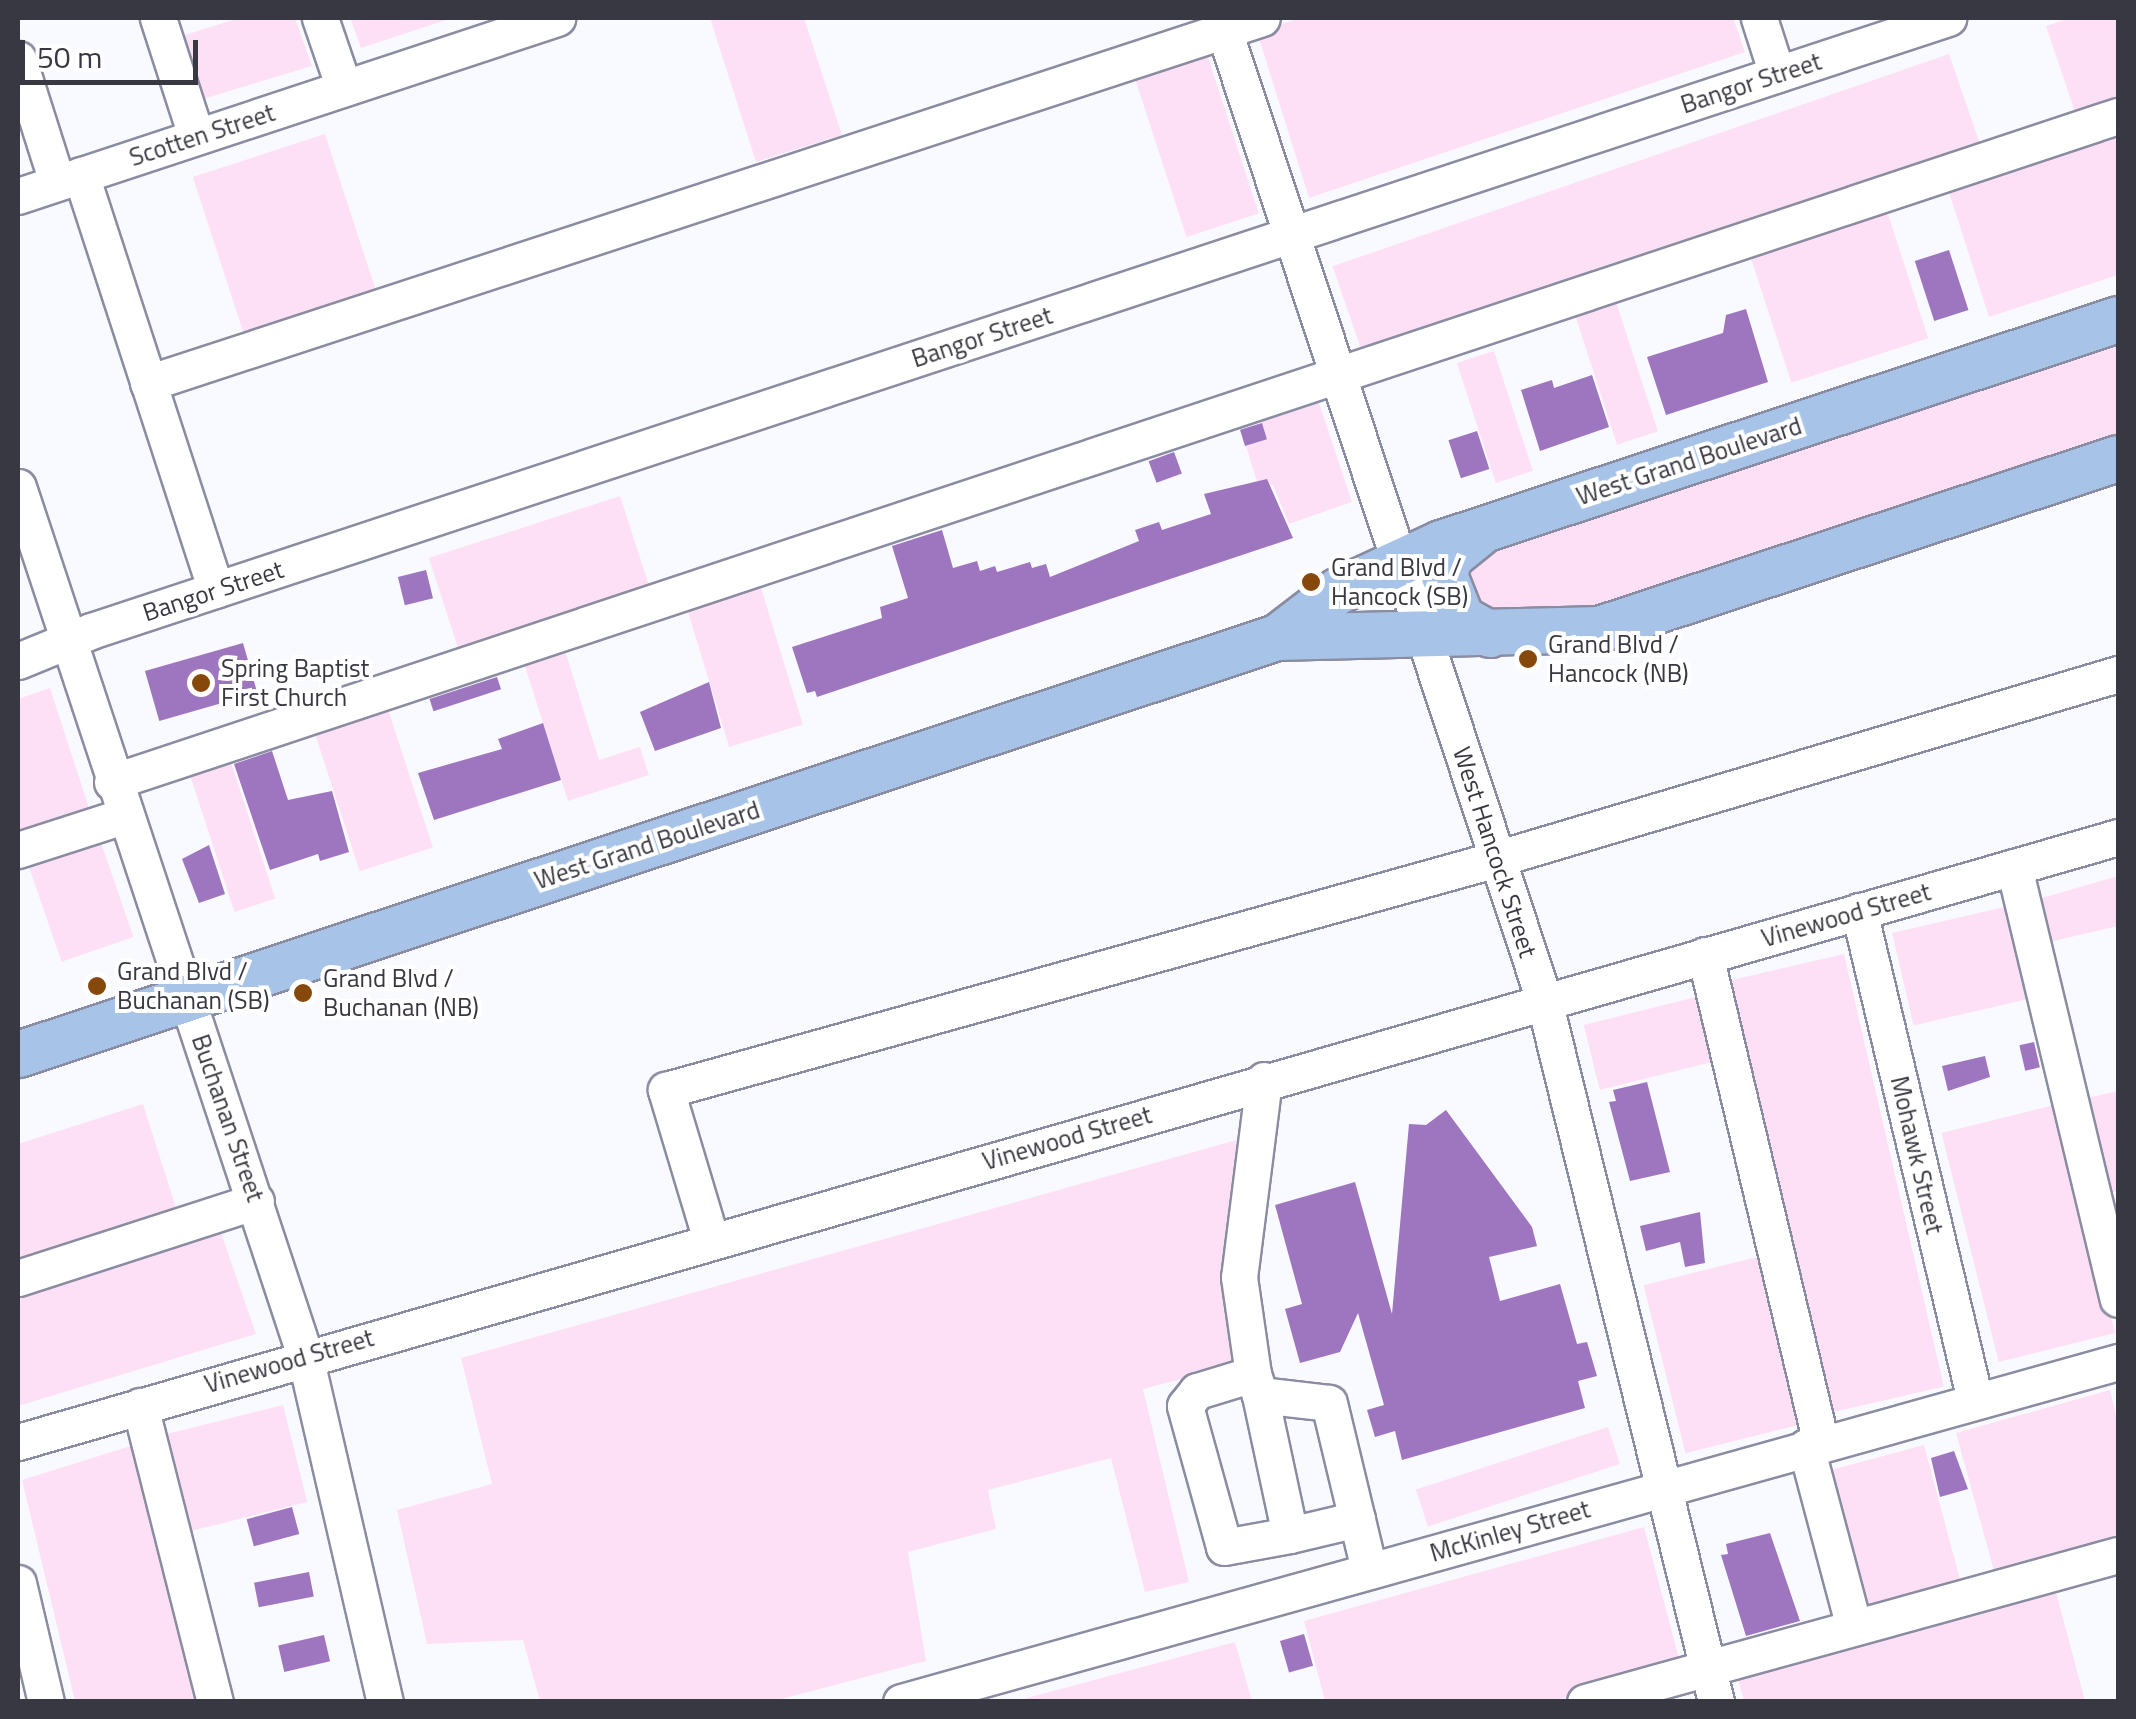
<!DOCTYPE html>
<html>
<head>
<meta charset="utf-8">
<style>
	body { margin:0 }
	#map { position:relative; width:2136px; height:1719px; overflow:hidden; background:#f9faff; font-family:"Titillium Web",sans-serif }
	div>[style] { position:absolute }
	.green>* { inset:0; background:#fde0f5; transform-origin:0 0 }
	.building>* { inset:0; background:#9e75bf; transform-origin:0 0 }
	.roads { filter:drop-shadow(2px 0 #8a8ca1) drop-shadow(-2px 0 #8a8ca1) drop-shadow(0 2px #8a8ca1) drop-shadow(0 -2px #8a8ca1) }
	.minor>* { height:35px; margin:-17.5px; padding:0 17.5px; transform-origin:17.5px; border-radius:17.5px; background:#fff }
	.major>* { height:45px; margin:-22.5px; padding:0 22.5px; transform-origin:22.5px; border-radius:22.5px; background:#a7c4e8 }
	.dots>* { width:28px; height:28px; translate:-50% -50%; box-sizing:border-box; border:5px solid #fff; border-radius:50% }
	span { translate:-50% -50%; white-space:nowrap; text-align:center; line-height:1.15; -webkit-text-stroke:8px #fff; paint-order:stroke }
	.street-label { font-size:25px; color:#373841 }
	.poi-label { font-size:25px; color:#373841 }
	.left { translate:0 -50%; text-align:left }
	.frame { position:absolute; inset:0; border:20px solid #373841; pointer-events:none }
	.scale { position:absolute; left:20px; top:40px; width:178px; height:45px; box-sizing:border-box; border:5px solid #373841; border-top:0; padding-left:12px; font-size:30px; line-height:35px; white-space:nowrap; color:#373841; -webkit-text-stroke:8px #fff; paint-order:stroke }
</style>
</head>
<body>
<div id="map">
	<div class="green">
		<div style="clip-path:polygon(239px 18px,295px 18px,312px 66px,203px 99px,182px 36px)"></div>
		<div style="clip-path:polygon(350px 18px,452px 18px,361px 48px)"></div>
		<div style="clip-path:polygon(710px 18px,804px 18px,842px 135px,756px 162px)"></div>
		<div style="clip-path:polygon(1300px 18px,1733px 18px,1745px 52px,1309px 198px,1257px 32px)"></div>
		<div style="clip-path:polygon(2070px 18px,2118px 18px,2118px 104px,2077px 118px,2046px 26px)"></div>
		<div style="left:1205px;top:48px;width:174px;height:76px;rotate:72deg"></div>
		<div style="left:1949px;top:54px;width:104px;height:652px;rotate:71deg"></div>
		<div style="clip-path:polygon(2118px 131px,2118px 275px,1989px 317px,1948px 189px)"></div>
		<div style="left:325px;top:134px;width:173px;height:139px;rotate:72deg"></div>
		<div style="left:1886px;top:208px;width:137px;height:144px;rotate:72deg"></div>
		<div style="left:1616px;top:302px;width:136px;height:43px;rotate:72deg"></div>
		<div style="clip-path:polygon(2118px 330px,2118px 443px,1553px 622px,1477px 617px,1461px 603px,1467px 548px)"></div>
		<div style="left:1494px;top:351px;width:126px;height:39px;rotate:72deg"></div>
		<div style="clip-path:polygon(1317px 397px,1352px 502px,1289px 524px,1273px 485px,1257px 482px,1246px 446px,1267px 439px,1260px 417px)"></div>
		<div style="left:620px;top:496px;width:103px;height:201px;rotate:72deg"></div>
		<div style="left:759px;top:581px;width:150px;height:77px;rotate:73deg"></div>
		<div style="clip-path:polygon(563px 644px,599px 760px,640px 747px,649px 775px,568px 801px,522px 657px)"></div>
		<div style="clip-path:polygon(50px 688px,91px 814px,18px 838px,18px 699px)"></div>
		<div style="left:385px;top:700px;width:155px;height:77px;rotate:72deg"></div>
		<div style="left:229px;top:756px;width:150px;height:43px;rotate:72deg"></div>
		<div style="left:97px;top:831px;width:112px;height:76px;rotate:71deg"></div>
		<div style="clip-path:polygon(2118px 876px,2118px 926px,2045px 943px,2035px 900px)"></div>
		<div style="left:2013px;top:905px;width:95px;height:124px;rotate:77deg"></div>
		<div style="left:1844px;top:954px;width:444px;height:124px;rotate:77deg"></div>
		<div style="left:1704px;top:995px;width:67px;height:124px;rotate:76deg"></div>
		<div style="clip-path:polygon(2118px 1091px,2118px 1191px,2105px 1194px,2083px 1099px)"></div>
		<div style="clip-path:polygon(143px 1104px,178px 1214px,18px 1266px,18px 1144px)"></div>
		<div style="left:2058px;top:1104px;width:236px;height:120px;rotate:76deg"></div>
		<div style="clip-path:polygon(1247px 1137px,1221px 1283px,1243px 1363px,1143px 1389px,1189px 1582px,1145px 1592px,1111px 1458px,988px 1490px,996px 1529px,908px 1552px,926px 1661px,774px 1701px,540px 1701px,523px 1640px,427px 1644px,397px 1510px,492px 1484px,461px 1358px)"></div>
		<div style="clip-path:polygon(219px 1227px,256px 1334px,18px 1406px,18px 1291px)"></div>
		<div style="left:1761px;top:1256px;width:173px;height:121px;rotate:76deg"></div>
		<div style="clip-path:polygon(2110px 1390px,2118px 1423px,2118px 1545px,1996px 1578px,1956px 1433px)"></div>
		<div style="left:283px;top:1405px;width:100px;height:125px;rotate:76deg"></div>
		<div style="left:1608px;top:1427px;width:39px;height:202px;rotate:72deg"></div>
		<div style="clip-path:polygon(137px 1444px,200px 1701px,75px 1701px,22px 1480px)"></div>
		<div style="left:1924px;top:1445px;width:148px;height:109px;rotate:75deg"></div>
		<div style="clip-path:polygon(1644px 1527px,1681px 1666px,1553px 1701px,1325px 1701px,1304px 1621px)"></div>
		<div style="clip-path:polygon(2055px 1588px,2085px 1701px,1744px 1701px,1736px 1672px)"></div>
		<div style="clip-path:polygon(1235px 1642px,1252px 1701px,1016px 1701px)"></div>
	</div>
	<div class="building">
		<div style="left:1949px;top:250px;width:63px;height:36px;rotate:72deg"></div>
		<div style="clip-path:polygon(1746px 309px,1768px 382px,1666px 415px,1647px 357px,1723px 333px,1726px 315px)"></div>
		<div style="clip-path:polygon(1592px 375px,1609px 427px,1540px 451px,1521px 390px,1552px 380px,1554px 388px)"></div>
		<div style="left:1262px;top:423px;width:17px;height:23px;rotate:73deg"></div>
		<div style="left:1477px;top:431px;width:40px;height:30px;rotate:72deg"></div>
		<div style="left:1174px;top:452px;width:23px;height:27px;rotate:70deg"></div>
		<div style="clip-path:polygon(1267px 479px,1293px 538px,817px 697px,815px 691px,807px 693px,792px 647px,882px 618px,880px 607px,908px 598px,892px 546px,942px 530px,953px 568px,977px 561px,980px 571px,995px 566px,997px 572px,1030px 562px,1032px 568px,1046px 564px,1050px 577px,1139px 541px,1135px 530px,1159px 522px,1162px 530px,1211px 514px,1204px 494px)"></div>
		<div style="left:426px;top:570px;width:29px;height:29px;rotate:76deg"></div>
		<div style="left:243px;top:643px;width:52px;height:102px;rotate:74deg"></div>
		<div style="left:497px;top:677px;width:13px;height:71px;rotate:72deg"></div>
		<div style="clip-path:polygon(709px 682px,721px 728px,655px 751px,640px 712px)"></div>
		<div style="clip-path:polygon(543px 723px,561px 780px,434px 820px,418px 773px,502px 749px,498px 739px)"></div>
		<div style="clip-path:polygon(272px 751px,288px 800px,332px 791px,349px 852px,320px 861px,318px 854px,270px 870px,234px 764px)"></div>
		<div style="clip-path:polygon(209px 845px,225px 894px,199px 903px,182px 859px)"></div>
		<div style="left:2034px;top:1042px;width:26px;height:15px;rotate:77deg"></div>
		<div style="clip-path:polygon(1985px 1056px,1990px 1077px,1948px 1091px,1942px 1066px)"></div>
		<div style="clip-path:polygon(1647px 1082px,1670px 1172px,1630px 1181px,1609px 1102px,1616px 1101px,1613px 1090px)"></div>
		<div style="clip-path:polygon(1446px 1110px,1532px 1227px,1537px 1246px,1489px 1257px,1500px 1301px,1560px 1284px,1577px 1344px,1587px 1342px,1597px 1376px,1578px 1381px,1585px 1408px,1402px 1460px,1395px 1431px,1375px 1437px,1367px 1410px,1384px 1405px,1358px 1313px,1340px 1352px,1300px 1363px,1285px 1309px,1302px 1304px,1275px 1205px,1355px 1182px,1392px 1314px,1409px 1124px,1426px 1125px)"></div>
		<div style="clip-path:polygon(1700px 1212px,1705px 1263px,1685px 1267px,1680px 1242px,1646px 1251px,1640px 1226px)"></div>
		<div style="clip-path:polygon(1954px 1451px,1968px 1489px,1940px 1497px,1931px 1458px)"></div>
		<div style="left:292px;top:1507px;width:28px;height:47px;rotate:75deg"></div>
		<div style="clip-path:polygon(1770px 1533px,1800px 1621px,1746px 1636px,1721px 1555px,1728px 1554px,1726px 1544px)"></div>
		<div style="left:309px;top:1572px;width:25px;height:56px;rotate:79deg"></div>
		<div style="left:1304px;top:1634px;width:33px;height:25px;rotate:74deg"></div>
		<div style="left:324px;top:1635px;width:27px;height:47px;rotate:77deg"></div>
	</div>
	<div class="roads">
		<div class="minor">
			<div style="left:158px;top:18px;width:124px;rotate:72.1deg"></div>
			<div style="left:320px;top:18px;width:74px;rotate:71.1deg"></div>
			<div style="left:1220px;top:18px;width:1034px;rotate:71.74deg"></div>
			<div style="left:1544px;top:1000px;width:723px;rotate:76.23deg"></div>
			<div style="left:1759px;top:18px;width:59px;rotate:72.2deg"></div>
			<div style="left:18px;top:59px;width:129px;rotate:72.4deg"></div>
			<div style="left:81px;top:175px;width:436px;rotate:72deg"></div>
			<div style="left:18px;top:196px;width:568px;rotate:-18.28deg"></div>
			<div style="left:148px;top:383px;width:1172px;rotate:-18.14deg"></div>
			<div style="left:18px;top:487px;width:915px;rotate:71.72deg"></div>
			<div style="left:305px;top:1356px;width:355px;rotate:77deg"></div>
			<div style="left:18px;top:661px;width:79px;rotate:-22.3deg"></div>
			<div style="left:91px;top:631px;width:1956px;rotate:-18.27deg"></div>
			<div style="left:112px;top:782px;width:2114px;rotate:-18.37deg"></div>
			<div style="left:18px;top:850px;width:110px;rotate:-17.9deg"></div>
			<div style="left:2014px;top:867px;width:444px;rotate:76.5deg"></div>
			<div style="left:1859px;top:911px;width:503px;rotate:76.66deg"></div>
			<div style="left:1705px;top:955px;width:502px;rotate:76.63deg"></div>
			<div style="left:1264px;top:1080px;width:199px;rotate:97.2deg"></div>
			<div style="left:1239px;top:1277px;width:98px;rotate:81.8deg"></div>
			<div style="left:1253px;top:1374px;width:22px;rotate:72deg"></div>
			<div style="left:1260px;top:1395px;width:69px;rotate:6.6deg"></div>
			<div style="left:1329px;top:1403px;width:172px;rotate:76.5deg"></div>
			<div style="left:711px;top:1240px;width:157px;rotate:-106.7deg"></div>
			<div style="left:666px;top:1090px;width:844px;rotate:-15.54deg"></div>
			<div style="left:1479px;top:864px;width:667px;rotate:-16.56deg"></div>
			<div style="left:18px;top:1278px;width:250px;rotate:-17.9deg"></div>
			<div style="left:1253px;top:1374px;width:59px;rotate:163.1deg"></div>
			<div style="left:1197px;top:1391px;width:19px;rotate:129deg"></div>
			<div style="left:1185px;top:1406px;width:146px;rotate:74.5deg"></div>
			<div style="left:1224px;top:1547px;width:67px;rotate:-10.3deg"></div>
			<div style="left:1260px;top:1395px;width:143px;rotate:77.9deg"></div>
			<div style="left:1290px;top:1535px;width:69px;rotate:-13.4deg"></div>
			<div style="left:140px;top:1406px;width:305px;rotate:75.8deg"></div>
			<div style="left:18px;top:1442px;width:2185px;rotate:-16.07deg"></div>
			<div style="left:1806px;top:1447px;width:186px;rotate:75.1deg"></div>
			<div style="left:18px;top:1583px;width:122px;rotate:76.8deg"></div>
			<div style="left:901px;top:1702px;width:1264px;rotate:-15.61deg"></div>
			<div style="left:1585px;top:1702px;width:553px;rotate:-15.42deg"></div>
		</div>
		<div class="major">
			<div style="left:1481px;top:531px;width:41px;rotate:140.9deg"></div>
			<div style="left:1449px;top:557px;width:19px;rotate:106deg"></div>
			<div style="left:1444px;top:575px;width:46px;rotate:68.4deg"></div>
			<div style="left:1461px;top:618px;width:33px;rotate:29deg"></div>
			<div style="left:1277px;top:637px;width:76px;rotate:-37.5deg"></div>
			<div style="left:1337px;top:591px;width:115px;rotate:-24.8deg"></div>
			<div style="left:1441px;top:543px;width:713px;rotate:-18.31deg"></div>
			<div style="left:18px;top:1054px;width:1326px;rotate:-18.33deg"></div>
			<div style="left:1277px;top:637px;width:322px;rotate:-1.4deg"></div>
			<div style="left:1599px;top:629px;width:546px;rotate:-18.24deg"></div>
		</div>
	</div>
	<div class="dots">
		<div style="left:1311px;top:582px;background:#87480b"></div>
		<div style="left:1528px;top:659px;background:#87480b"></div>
		<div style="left:201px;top:683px;background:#87480b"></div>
		<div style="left:97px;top:986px;background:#87480b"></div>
		<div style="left:303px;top:993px;background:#87480b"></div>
	</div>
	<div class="street-label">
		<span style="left:1751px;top:83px;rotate:-18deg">Bangor Street</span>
		<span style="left:202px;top:135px;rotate:-18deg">Scotten Street</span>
		<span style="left:982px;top:337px;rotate:-18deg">Bangor Street</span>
		<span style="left:1689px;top:461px;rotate:-18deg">West Grand Boulevard</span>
		<span style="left:213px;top:591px;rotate:-18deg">Bangor Street</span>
		<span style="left:647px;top:845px;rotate:-18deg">West Grand Boulevard</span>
		<span style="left:1495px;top:852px;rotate:72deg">West Hancock Street</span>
		<span style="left:1846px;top:915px;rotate:-16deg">Vinewood Street</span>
		<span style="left:228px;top:1118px;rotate:71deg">Buchanan Street</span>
		<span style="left:1067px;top:1138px;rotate:-16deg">Vinewood Street</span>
		<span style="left:1917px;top:1155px;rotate:77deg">Mohawk Street</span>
		<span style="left:289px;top:1361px;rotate:-16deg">Vinewood Street</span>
		<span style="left:1510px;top:1531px;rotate:-16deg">McKinley Street</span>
	</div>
	<div class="poi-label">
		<span class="left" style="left:1331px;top:582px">Grand Blvd /<br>Hancock (SB)</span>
		<span class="left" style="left:1548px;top:659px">Grand Blvd /<br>Hancock (NB)</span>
		<span class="left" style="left:221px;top:683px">Spring Baptist<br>First Church</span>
		<span class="left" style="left:117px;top:986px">Grand Blvd /<br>Buchanan (SB)</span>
		<span class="left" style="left:323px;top:993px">Grand Blvd /<br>Buchanan (NB)</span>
	</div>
	<div class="frame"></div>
	<div class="scale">50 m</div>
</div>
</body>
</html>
